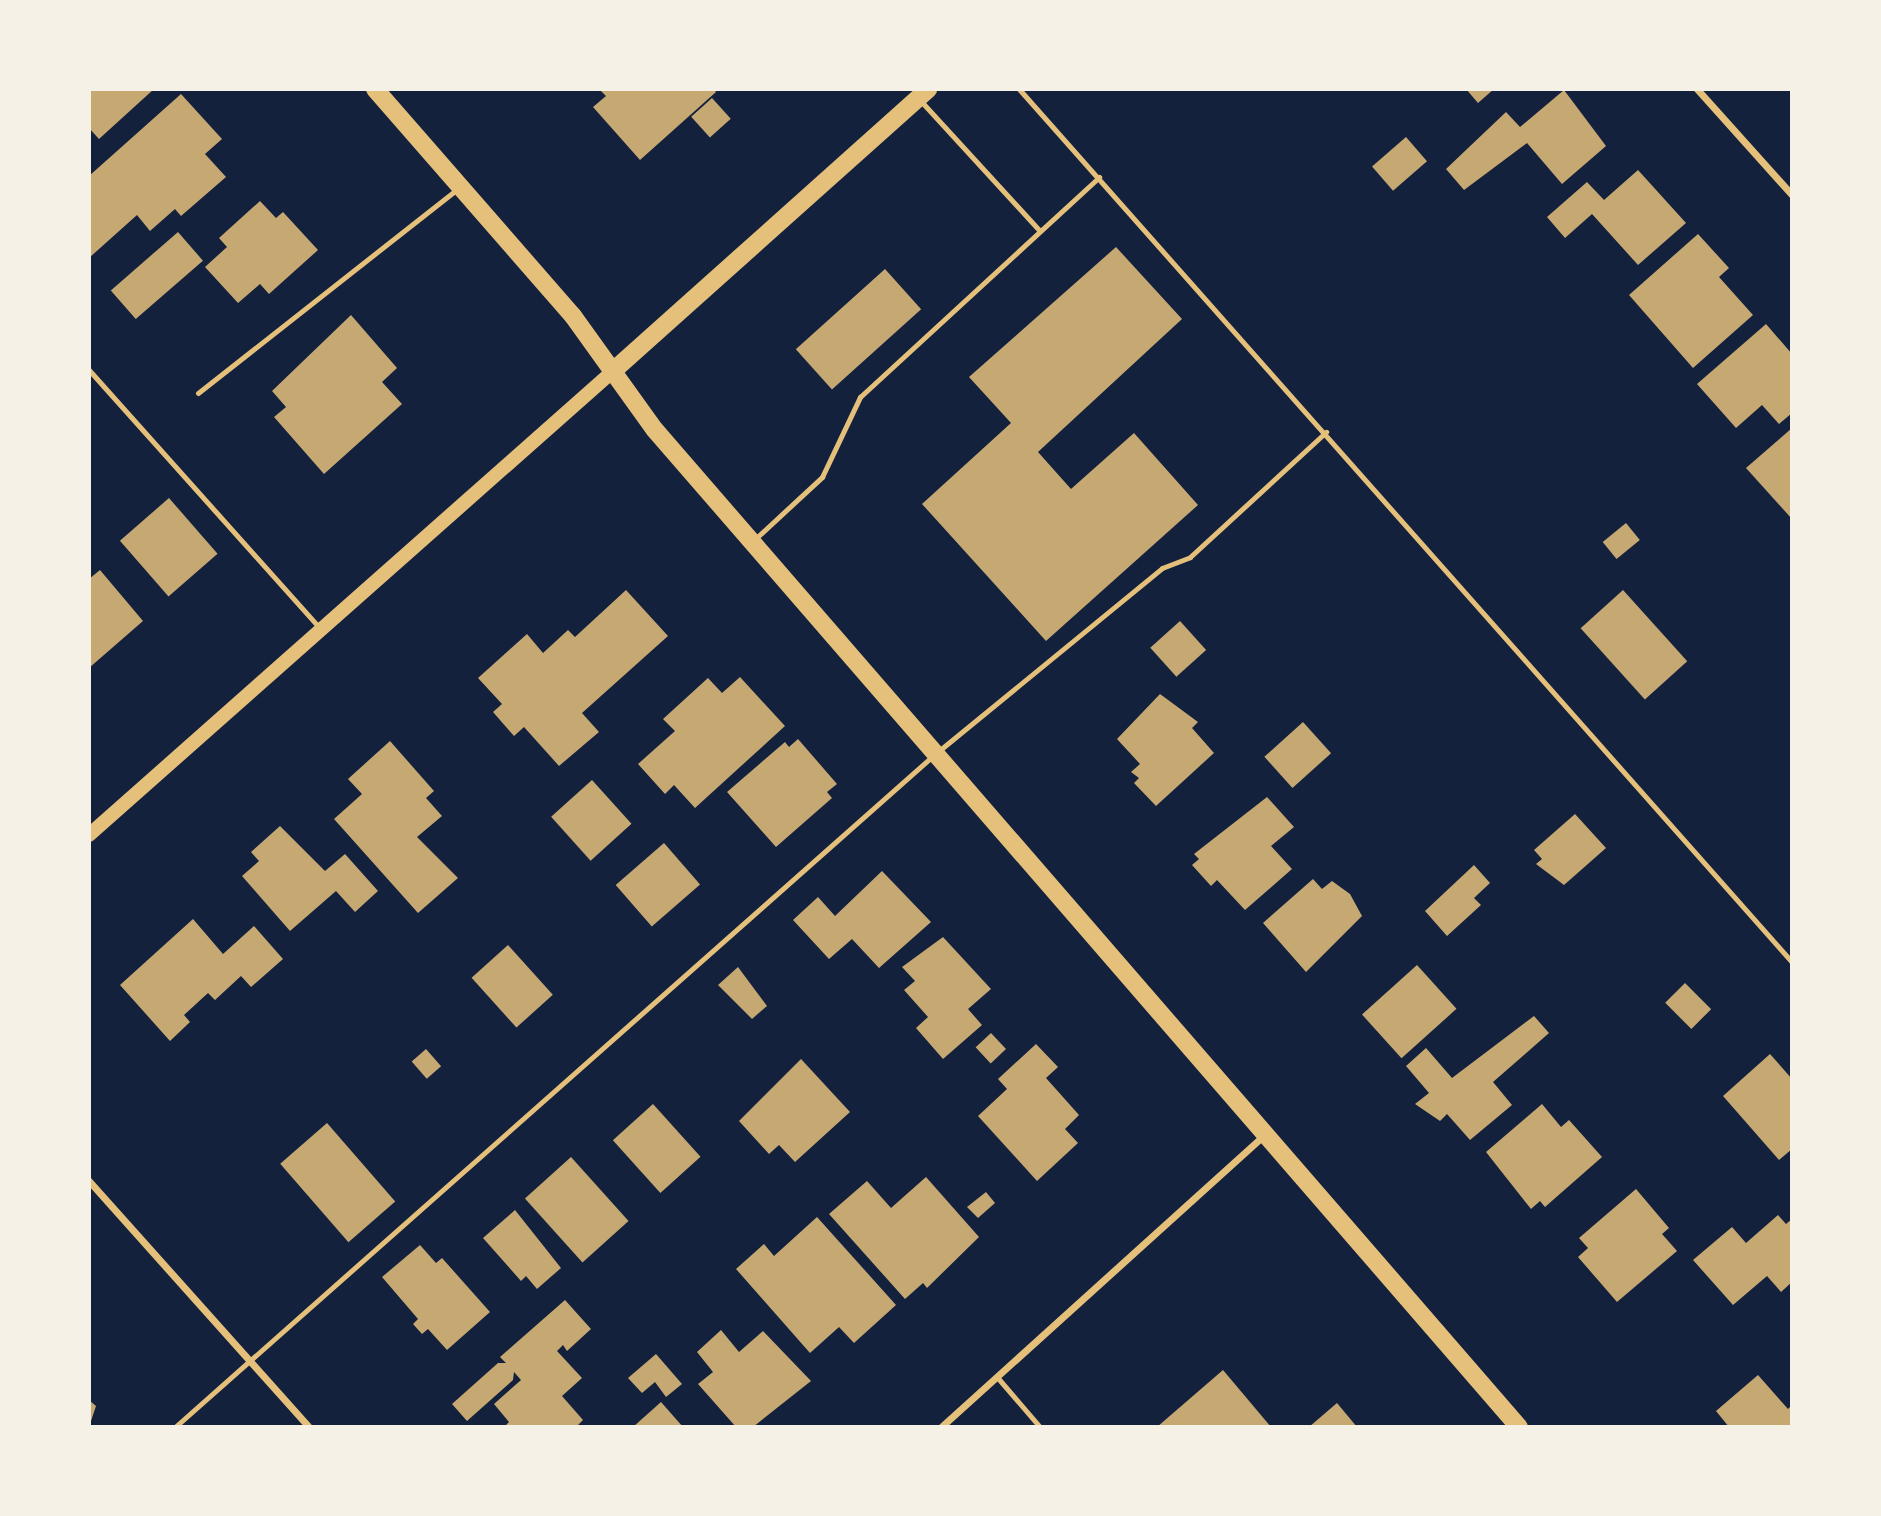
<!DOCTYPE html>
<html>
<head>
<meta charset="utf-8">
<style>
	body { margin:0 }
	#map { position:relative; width:1881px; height:1516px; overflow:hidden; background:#14213d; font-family:Inter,sans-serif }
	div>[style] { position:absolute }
	.building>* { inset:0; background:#c6a872; transform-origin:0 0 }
	.service>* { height:5px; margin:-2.5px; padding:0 2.5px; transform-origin:2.5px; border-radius:2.5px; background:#e5c07b }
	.minor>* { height:7px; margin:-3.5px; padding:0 3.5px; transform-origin:3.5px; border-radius:3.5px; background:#e5c07b }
	.secondary>* { height:14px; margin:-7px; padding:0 7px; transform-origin:7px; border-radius:7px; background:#e5c07b }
	.primary>* { height:18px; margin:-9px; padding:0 9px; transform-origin:9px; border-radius:9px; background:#e5c07b }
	span { translate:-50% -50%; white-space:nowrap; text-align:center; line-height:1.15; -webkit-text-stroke:6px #f6f1e7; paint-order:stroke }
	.frame { position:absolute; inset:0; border:91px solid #f6f1e7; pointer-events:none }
</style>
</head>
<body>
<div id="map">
	<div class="building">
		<div style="clip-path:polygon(89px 89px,154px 89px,99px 139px,89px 128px)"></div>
		<div style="clip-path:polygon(599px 89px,714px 89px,716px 92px,640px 160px,593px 107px,606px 96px)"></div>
		<div style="clip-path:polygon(1466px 89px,1494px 89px,1478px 103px)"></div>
		<div style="clip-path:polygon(1564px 90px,1606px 146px,1562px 184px,1527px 143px,1464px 190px,1446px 169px,1506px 112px,1520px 127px)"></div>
		<div style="clip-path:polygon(181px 94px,222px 139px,205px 154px,226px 177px,181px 216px,175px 209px,150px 231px,137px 215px,89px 258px,89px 176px)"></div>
		<div style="left:712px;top:98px;width:28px;height:28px;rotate:48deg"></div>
		<div style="left:1406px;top:137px;width:32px;height:45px;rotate:49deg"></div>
		<div style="clip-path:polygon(1638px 170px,1686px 223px,1638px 265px,1592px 214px,1565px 238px,1547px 217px,1587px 182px,1604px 200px)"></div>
		<div style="clip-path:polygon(260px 201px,276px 218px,283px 212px,318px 250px,269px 294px,260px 284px,238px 303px,205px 267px,227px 247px,219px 238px)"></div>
		<div style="left:178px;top:232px;width:38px;height:89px;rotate:49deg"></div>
		<div style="clip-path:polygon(1698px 234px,1729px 268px,1719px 277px,1753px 315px,1693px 368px,1629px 295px)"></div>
		<div style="clip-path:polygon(1116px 247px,1182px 319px,1038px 452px,1071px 489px,1134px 433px,1198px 505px,1046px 641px,922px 504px,1011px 423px,969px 377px)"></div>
		<div style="left:885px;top:269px;width:54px;height:120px;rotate:48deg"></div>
		<div style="clip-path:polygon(351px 315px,397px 368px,382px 382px,402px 404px,324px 474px,274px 417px,286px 407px,272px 391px)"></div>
		<div style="clip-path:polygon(1766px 324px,1792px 354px,1792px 413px,1779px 424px,1762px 405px,1736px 428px,1697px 384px)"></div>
		<div style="clip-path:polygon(1792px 428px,1792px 519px,1746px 468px)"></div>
		<div style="left:169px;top:498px;width:74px;height:65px;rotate:49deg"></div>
		<div style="left:1626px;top:523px;width:22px;height:30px;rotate:51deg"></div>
		<div style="clip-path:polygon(100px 570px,143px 621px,89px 668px,89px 579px)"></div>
		<div style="clip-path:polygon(626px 590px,668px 636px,582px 713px,599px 732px,559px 766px,524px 727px,514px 736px,493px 712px,502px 704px,478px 678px,527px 634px,543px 653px,568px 630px,575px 637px)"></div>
		<div style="left:1623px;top:590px;width:96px;height:57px;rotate:48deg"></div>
		<div style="left:1180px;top:621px;width:39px;height:40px;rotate:48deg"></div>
		<div style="clip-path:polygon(740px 677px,785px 726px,695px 808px,674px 785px,665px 794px,638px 764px,675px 731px,663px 719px,708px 678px,722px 693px)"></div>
		<div style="clip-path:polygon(1160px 694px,1198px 722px,1192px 728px,1214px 753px,1156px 806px,1134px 783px,1139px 778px,1131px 772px,1140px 764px,1117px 739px)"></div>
		<div style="left:1303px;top:722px;width:42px;height:52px;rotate:48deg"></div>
		<div style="clip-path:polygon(798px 739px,837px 784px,827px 792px,832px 798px,776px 847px,727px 792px,785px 742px,789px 747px)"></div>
		<div style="clip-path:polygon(390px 741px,434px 791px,426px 798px,442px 816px,417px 837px,458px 878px,418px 913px,334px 819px,362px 794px,348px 779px)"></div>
		<div style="left:592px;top:780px;width:59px;height:55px;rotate:48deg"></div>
		<div style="clip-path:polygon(1267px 797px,1294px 827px,1271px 846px,1292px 869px,1245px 910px,1217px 880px,1211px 886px,1192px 865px,1199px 859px,1194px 854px)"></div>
		<div style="clip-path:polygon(1575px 814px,1606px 848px,1564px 885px,1536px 864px,1542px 859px,1534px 850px)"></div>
		<div style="clip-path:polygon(280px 826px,325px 871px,345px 854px,378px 891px,355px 912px,336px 891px,290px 931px,242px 876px,259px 861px,251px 852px)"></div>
		<div style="left:664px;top:843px;width:55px;height:64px;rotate:49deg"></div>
		<div style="clip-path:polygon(1474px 865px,1490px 883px,1474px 898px,1481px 905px,1447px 936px,1425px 911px)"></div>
		<div style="clip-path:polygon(882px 871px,931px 922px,879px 968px,852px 939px,829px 959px,793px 920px,818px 897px,835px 916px)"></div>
		<div style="clip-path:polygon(1313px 879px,1322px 889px,1332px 881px,1350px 894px,1362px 916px,1306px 972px,1263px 923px)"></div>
		<div style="clip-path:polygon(193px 919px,223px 954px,254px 926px,283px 959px,251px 987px,241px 976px,215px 1000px,208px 993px,184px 1015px,190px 1022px,170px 1041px,120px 985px)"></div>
		<div style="clip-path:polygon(943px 937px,991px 989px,968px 1009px,982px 1025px,943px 1059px,916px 1028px,928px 1017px,904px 990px,915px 981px,902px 967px)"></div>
		<div style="left:508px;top:945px;width:67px;height:49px;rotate:48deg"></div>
		<div style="left:1417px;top:965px;width:59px;height:74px;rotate:48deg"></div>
		<div style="clip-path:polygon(738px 967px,767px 1006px,752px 1019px,718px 985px)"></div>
		<div style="left:1685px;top:983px;width:37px;height:28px;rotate:45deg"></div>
		<div style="clip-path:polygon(1534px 1016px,1549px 1033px,1493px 1082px,1512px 1105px,1470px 1140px,1447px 1114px,1440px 1121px,1415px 1104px,1429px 1093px,1406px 1066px,1426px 1048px,1452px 1078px)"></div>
		<div style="left:991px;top:1033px;width:22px;height:21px;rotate:47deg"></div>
		<div style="clip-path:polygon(1036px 1044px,1058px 1067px,1046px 1078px,1079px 1115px,1065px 1129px,1078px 1143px,1037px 1181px,978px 1116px,1007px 1089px,998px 1079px)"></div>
		<div style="left:426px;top:1049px;width:23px;height:19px;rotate:49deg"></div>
		<div style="clip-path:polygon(1770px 1054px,1792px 1079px,1792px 1149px,1779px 1160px,1723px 1096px)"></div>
		<div style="clip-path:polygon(801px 1059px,850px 1112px,795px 1162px,779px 1145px,769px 1154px,739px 1121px)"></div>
		<div style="left:653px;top:1104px;width:71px;height:54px;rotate:48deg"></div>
		<div style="clip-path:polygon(1542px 1104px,1561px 1127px,1569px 1120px,1602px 1157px,1545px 1207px,1540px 1201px,1531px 1209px,1486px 1152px)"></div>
		<div style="left:327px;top:1123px;width:104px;height:62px;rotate:49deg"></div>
		<div style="left:571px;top:1157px;width:86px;height:62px;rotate:48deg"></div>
		<div style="clip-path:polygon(926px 1177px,979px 1237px,927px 1288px,923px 1283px,905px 1299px,829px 1214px,867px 1181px,891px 1208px)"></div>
		<div style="clip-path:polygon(1636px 1189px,1669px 1228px,1662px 1234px,1677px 1251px,1617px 1302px,1578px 1257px,1588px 1248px,1579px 1238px)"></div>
		<div style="clip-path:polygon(986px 1192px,995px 1203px,978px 1218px,967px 1207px)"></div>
		<div style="clip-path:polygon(515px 1210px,561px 1268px,537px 1289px,526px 1276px,521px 1281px,483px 1238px)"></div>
		<div style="clip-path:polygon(1778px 1215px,1786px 1224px,1792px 1219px,1792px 1282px,1781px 1292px,1767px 1276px,1733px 1305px,1693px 1260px,1732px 1227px,1746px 1243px)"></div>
		<div style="clip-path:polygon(817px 1217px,896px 1305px,854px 1343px,839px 1327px,810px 1353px,736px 1269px,764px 1244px,774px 1256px)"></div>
		<div style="clip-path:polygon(420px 1245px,436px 1263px,442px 1258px,490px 1312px,447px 1350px,428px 1329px,422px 1334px,413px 1324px,418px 1319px,382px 1277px)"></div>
		<div style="clip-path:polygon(565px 1300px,591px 1329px,567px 1351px,563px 1345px,557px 1351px,582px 1378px,562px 1396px,583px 1420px,576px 1427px,504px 1427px,509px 1422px,494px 1404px,521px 1380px,514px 1372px,513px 1380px,467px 1421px,452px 1404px,498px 1363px,506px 1363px,500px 1357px)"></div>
		<div style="clip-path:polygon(721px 1330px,739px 1352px,763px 1331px,811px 1381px,753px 1427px,736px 1427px,698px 1384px,713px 1372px,697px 1352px)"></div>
		<div style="clip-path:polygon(656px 1354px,682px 1384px,666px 1397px,655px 1382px,642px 1393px,628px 1378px)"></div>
		<div style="clip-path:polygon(1223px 1370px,1271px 1427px,1157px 1427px)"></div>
		<div style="clip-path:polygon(1758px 1375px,1788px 1409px,1792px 1405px,1792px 1427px,1729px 1427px,1716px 1411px)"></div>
		<div style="clip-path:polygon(89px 1400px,96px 1406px,89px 1427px)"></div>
		<div style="clip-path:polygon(661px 1402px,683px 1427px,633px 1427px)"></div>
		<div style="clip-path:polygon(1337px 1403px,1357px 1427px,1309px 1427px)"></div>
	</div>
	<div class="service">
		<div style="left:1019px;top:89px;width:1166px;rotate:48.48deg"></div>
		<div style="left:919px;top:99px;width:179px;rotate:47.5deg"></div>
		<div style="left:89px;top:370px;width:346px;rotate:48.2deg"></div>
		<div style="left:198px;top:393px;width:330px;rotate:-38.2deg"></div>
		<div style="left:754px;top:540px;width:93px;rotate:-42.8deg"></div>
		<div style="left:822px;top:477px;width:89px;rotate:-64.6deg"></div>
		<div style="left:860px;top:397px;width:325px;rotate:-42.6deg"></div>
		<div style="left:997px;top:1377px;width:66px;rotate:49.3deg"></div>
		<div style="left:175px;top:1427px;width:1015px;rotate:-41.53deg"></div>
		<div style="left:935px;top:754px;width:293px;rotate:-39.3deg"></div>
		<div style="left:1162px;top:568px;width:30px;rotate:-21deg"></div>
		<div style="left:1190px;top:557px;width:185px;rotate:-42.6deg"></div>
	</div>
	<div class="minor">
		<div style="left:1697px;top:89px;width:142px;rotate:48.1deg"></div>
		<div style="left:89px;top:1181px;width:330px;rotate:48.2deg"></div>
		<div style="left:941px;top:1427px;width:437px;rotate:-42.1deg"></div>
	</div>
	<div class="secondary">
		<div style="left:89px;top:835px;width:700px;rotate:-41.52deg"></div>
	</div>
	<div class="primary">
		<div style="left:375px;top:89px;width:301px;rotate:48.9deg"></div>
		<div style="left:573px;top:316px;width:140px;rotate:54.3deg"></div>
		<div style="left:655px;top:430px;width:1319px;rotate:49.09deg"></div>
		<div style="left:613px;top:371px;width:423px;rotate:-41.8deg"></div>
	</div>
	<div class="frame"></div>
</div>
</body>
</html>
